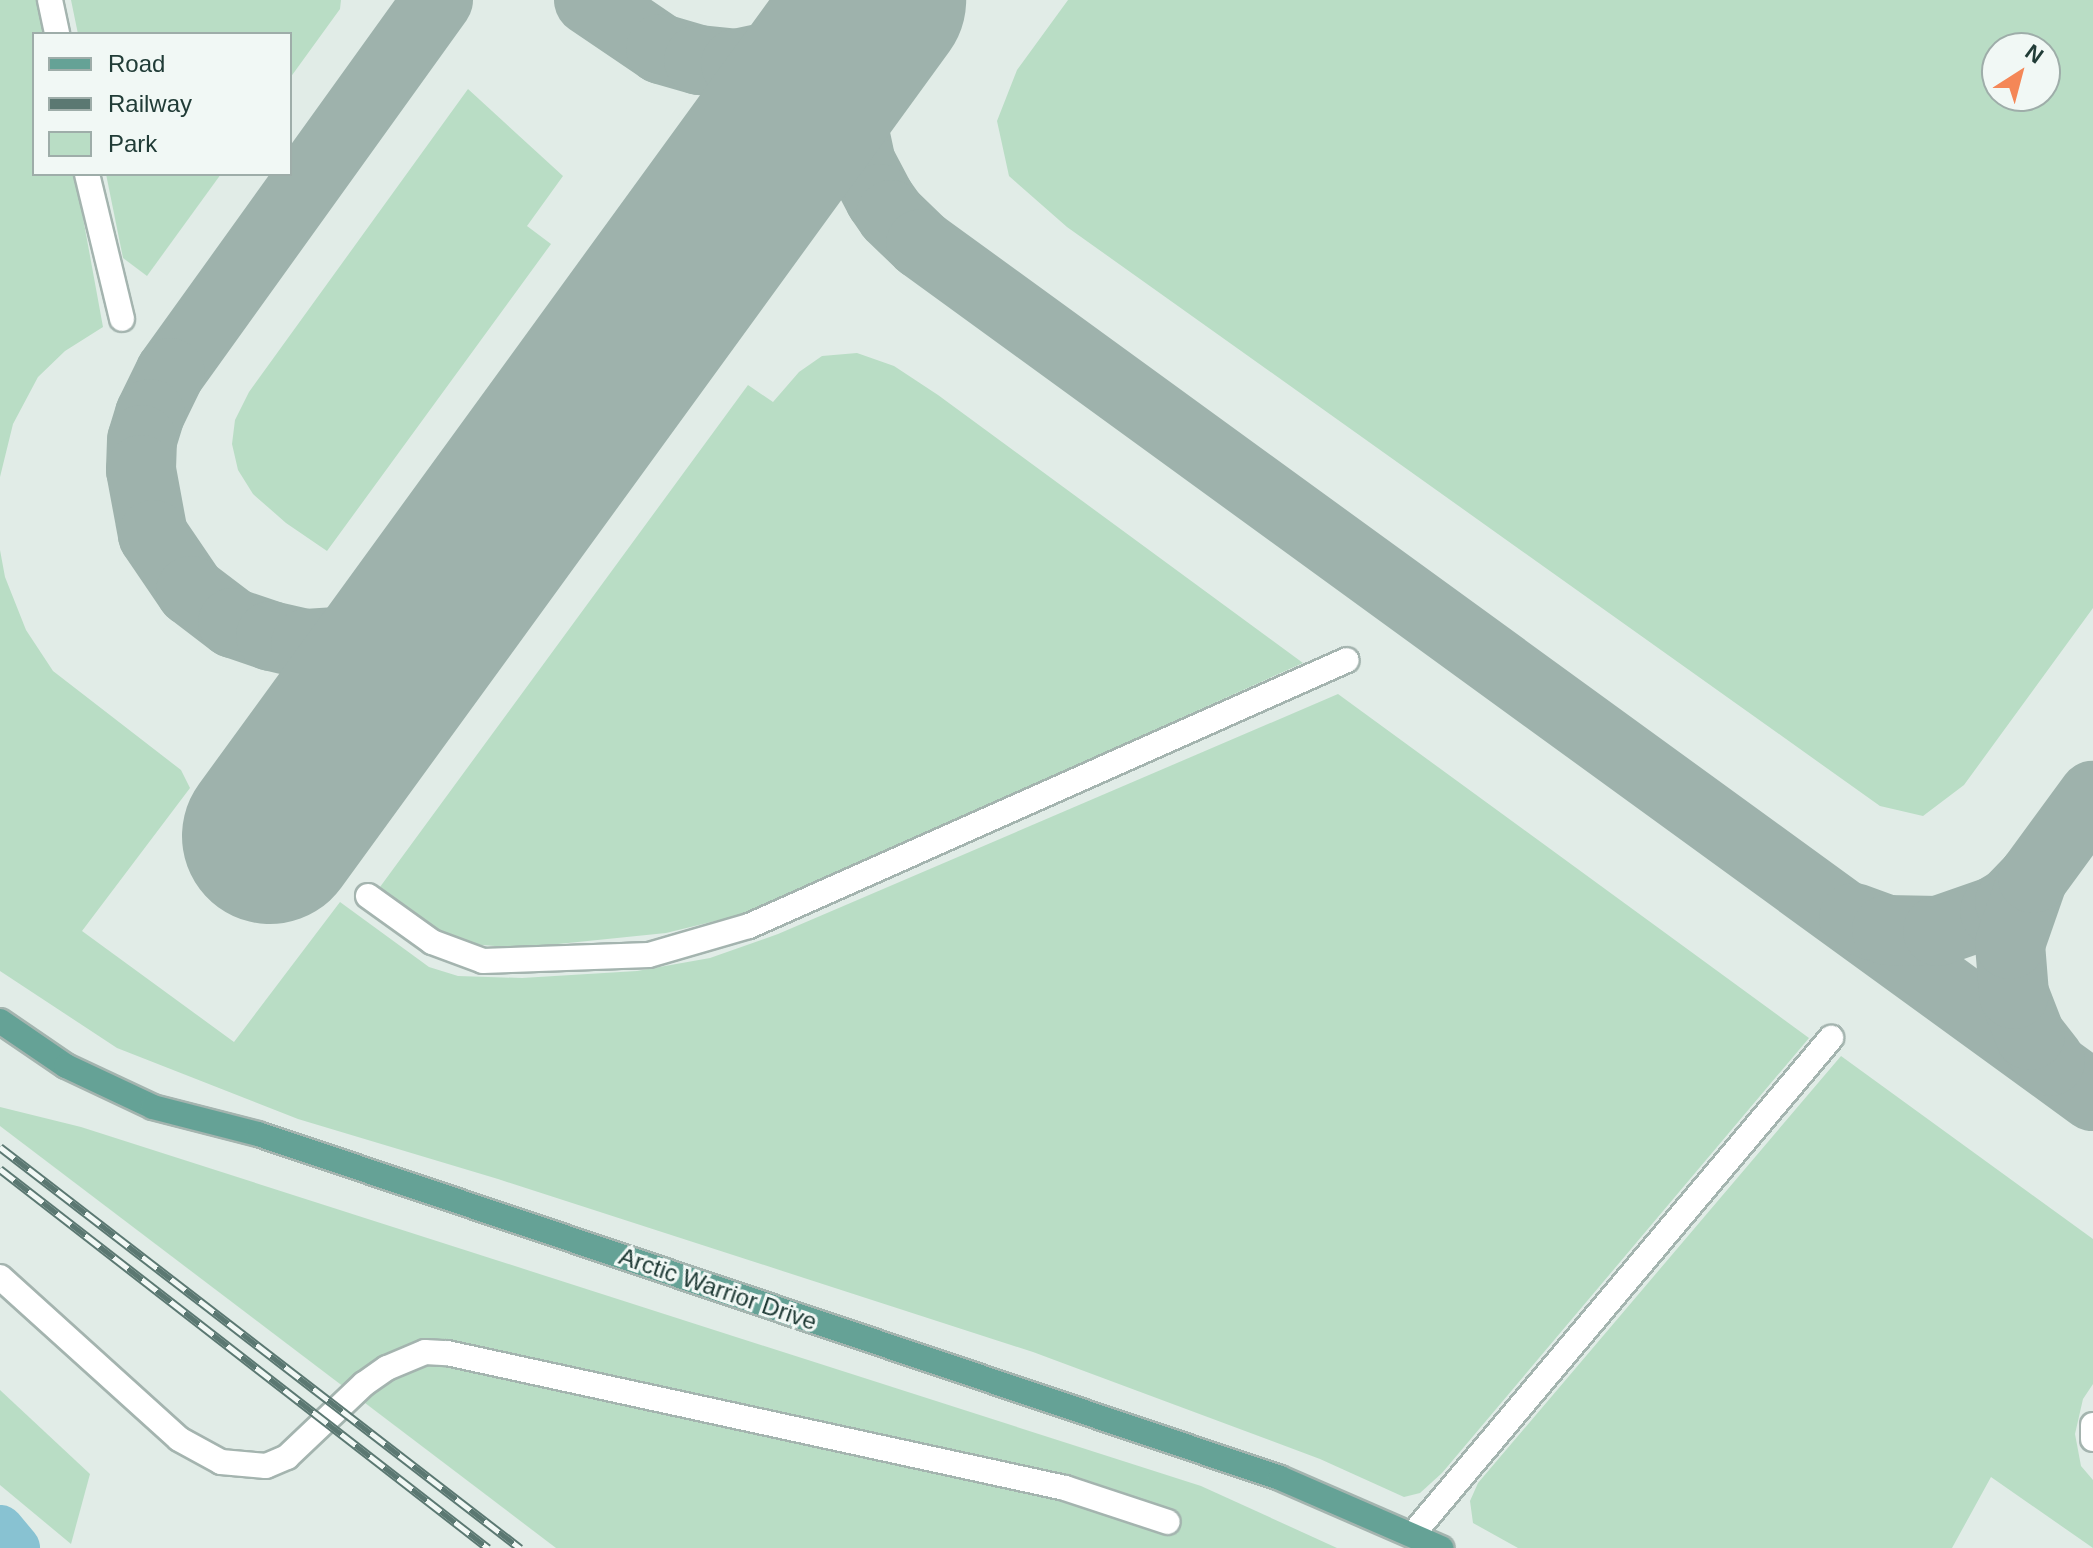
<!DOCTYPE html>
<html>
<head>
<meta charset="utf-8">
<style>
	body { margin:0 }
	#map { position:relative; width:2093px; height:1548px; overflow:hidden; background:#e1ece7; font-family:Arial,sans-serif }
	div>[style] { position:absolute }
	.green>* { inset:0; background:#b9ddc5 }
	.river>* { height:48px; margin:-24px; padding:0 24px; transform-origin:24px; border-radius:24px; background:#88c2d2 }
	.taxiway>* { height:70px; margin:-35px; padding:0 35px; transform-origin:35px; border-radius:35px; background:#9eb2ac }
	.runway>* { height:176px; margin:-88px; padding:0 88px; transform-origin:88px; border-radius:88px; background:#9eb2ac }
	.roads { filter:drop-shadow(2px 0 #a4b4af) drop-shadow(-2px 0 #a4b4af) drop-shadow(0 2px #a4b4af) drop-shadow(0 -2px #a4b4af) }
	.minor>* { height:24px; margin:-12px; padding:0 12px; transform-origin:12px; border-radius:12px; background:#fff }
	.major>* { height:24px; margin:-12px; padding:0 12px; transform-origin:12px; border-radius:12px; background:#65a296 }
	.rail>* { height:9px; margin-top:-4.5px; transform-origin:0; background:repeating-linear-gradient(90deg,#f1f8f5 0 18px,#5b7872 0 36px); box-sizing:border-box; border-block:2px solid #5b7872 }
	span { translate:-50% -50%; white-space:nowrap; text-align:center; line-height:1.15; -webkit-text-stroke:6px #f1f8f5; paint-order:stroke }
	.street-label { font-size:24px; color:#213c37 }
	.legend { position:absolute; left:32px; top:32px; width:260px; height:144px; box-sizing:border-box; background:#f1f8f5; border:2px solid #9eada9; margin:0; padding:10px 14px; list-style:none; font-size:24px; color:#213c37 }
	.legend li { display:flex; align-items:center; gap:16px; height:40px }
	.legend b { width:40px; border:2px solid #9eada9 }
	.north { position:absolute; left:1981px; top:32px; width:80px; height:80px; box-sizing:border-box; background:#f1f8f5; border:2px solid #9eada9; border-radius:50%; rotate:36deg; font-size:22px; font-weight:700; line-height:32px; text-align:center; color:#213c37 }
	.north::after { content:''; display:block; margin:auto; width:28px; height:36px; background:#f48757; clip-path:polygon(50% 0,100% 100%,50% 72%,0 100%) }
</style>
</head>
<body>
<div id="map">
	<div class="green">
		<div style="clip-path:polygon(0 0,43px 0,49px 34px,34px 34px,34px 174px,75px 174px,103px 327px,65px 351px,38px 377px,13px 424px,0 477px)"></div>
		<div style="clip-path:polygon(71px 0,341px 0,340px 9px,290px 78px,290px 34px,78px 34px)"></div>
		<div style="clip-path:polygon(evenodd,1068px 0,2093px 0,2093px 608px,1964px 785px,1923px 816px,1880px 806px,1067px 227px,1009px 176px,997px 121px,1017px 70px,1068px 0,1997px 48px,2045px 48px,2045px 96px,1997px 96px,1997px 48px)"></div>
		<div style="clip-path:polygon(468px 89px,563px 176px,527px 226px,551px 244px,327px 551px,286px 523px,253px 494px,238px 470px,232px 444px,235px 420px,249px 392px)"></div>
		<div style="clip-path:polygon(106px 174px,221px 174px,147px 276px,123px 258px)"></div>
		<div style="clip-path:polygon(857px 353px,894px 366px,938px 395px,1303px 663px,748px 913px,666px 933px,519px 948px,470px 944px,440px 934px,380px 887px,748px 385px,773px 402px,799px 372px,822px 356px)"></div>
		<div style="clip-path:polygon(0 550px,5px 577px,26px 630px,53px 671px,181px 770px,190px 788px,82px 931px,234px 1042px,340px 902px,429px 967px,458px 976px,522px 978px,637px 971px,710px 958px,778px 934px,1338px 694px,1809px 1038px,1442px 1473px,1420px 1493px,1404px 1497px,1320px 1459px,1033px 1352px,498px 1179px,298px 1119px,117px 1048px,0 971px)"></div>
		<div style="clip-path:polygon(1841px 1056px,2093px 1239px,2093px 1384px,2083px 1399px,2075px 1434px,2081px 1466px,2093px 1480px,2093px 1548px,1991px 1477px,1952px 1548px,1518px 1548px,1473px 1523px,1470px 1501px,1478px 1483px)"></div>
		<div style="clip-path:polygon(0 1107px,81px 1127px,1201px 1486px,1337px 1548px,556px 1548px,0 1126px)"></div>
		<div style="clip-path:polygon(0 1390px,90px 1474px,71px 1544px,0 1485px)"></div>
	</div>
	<div class="river">
		<div style="left:0;top:1529px;width:25px;rotate:50deg"></div>
	</div>
	<div class="taxiway">
		<div style="left:438px;top:0;width:459px;rotate:125.7deg"></div>
		<div style="left:170px;top:373px;width:46px;rotate:116deg"></div>
		<div style="left:150px;top:414px;width:27px;rotate:107deg"></div>
		<div style="left:142px;top:440px;width:30px;rotate:92deg"></div>
		<div style="left:141px;top:470px;width:66px;rotate:79.5deg"></div>
		<div style="left:153px;top:535px;width:68px;rotate:55.8deg"></div>
		<div style="left:191px;top:591px;width:53px;rotate:37.3deg"></div>
		<div style="left:233px;top:623px;width:40px;rotate:18.9deg"></div>
		<div style="left:271px;top:636px;width:36px;rotate:13deg"></div>
		<div style="left:306px;top:644px;width:47px;rotate:-3.7deg"></div>
		<div style="left:353px;top:641px;width:56px;rotate:-22.9deg"></div>
		<div style="left:405px;top:619px;width:65px;rotate:-38.1deg"></div>
		<div style="left:589px;top:0;width:87px;rotate:34.2deg"></div>
		<div style="left:661px;top:49px;width:40px;rotate:16deg"></div>
		<div style="left:699px;top:60px;width:37px;rotate:6deg"></div>
		<div style="left:736px;top:64px;width:67px;rotate:-12deg"></div>
		<div style="left:802px;top:50px;width:48px;rotate:-29.7deg"></div>
		<div style="left:844px;top:26px;width:38px;rotate:-43deg"></div>
		<div style="left:880px;top:0;width:66px;rotate:110.4deg"></div>
		<div style="left:857px;top:62px;width:32px;rotate:99deg"></div>
		<div style="left:852px;top:94px;width:32px;rotate:88deg"></div>
		<div style="left:853px;top:126px;width:38px;rotate:78deg"></div>
		<div style="left:861px;top:163px;width:41px;rotate:62.2deg"></div>
		<div style="left:880px;top:199px;width:19px;rotate:55deg"></div>
		<div style="left:891px;top:215px;width:42px;rotate:44deg"></div>
		<div style="left:921px;top:244px;width:1449px;rotate:36.02deg"></div>
		<div style="left:1854px;top:918px;width:35px;rotate:20deg"></div>
		<div style="left:1887px;top:930px;width:51px;rotate:1.1deg"></div>
		<div style="left:1938px;top:931px;width:60px;rotate:-19.3deg"></div>
		<div style="left:1995px;top:911px;width:17px;rotate:-31deg"></div>
		<div style="left:2010px;top:902px;width:33px;rotate:-46deg"></div>
		<div style="left:2050px;top:1061px;width:33px;rotate:-128deg"></div>
		<div style="left:2030px;top:1035px;width:44px;rotate:-111.3deg"></div>
		<div style="left:2014px;top:994px;width:50px;rotate:-94.6deg"></div>
		<div style="left:2010px;top:944px;width:70px;rotate:-70.8deg"></div>
		<div style="left:2033px;top:878px;width:102px;rotate:-53.8deg"></div>
	</div>
	<div class="runway">
		<div style="left:270px;top:836px;width:1034px;rotate:-53.97deg"></div>
	</div>
	<div class="roads">
		<div class="minor">
			<div style="left:50px;top:0;width:35px;rotate:78deg"></div>
			<div style="left:87px;top:174px;width:149px;rotate:76.4deg"></div>
			<div style="left:368px;top:896px;width:79px;rotate:35.7deg"></div>
			<div style="left:432px;top:942px;width:54px;rotate:20.4deg"></div>
			<div style="left:483px;top:961px;width:166px;rotate:-2.1deg"></div>
			<div style="left:649px;top:955px;width:104px;rotate:-16.2deg"></div>
			<div style="left:749px;top:926px;width:654px;rotate:-23.98deg"></div>
			<div style="left:0;top:1277px;width:241px;rotate:42.1deg"></div>
			<div style="left:179px;top:1439px;width:48px;rotate:28.7deg"></div>
			<div style="left:221px;top:1462px;width:45px;rotate:5.1deg"></div>
			<div style="left:266px;top:1466px;width:23px;rotate:-23deg"></div>
			<div style="left:287px;top:1457px;width:106px;rotate:-43.5deg"></div>
			<div style="left:364px;top:1384px;width:28px;rotate:-35deg"></div>
			<div style="left:387px;top:1368px;width:41px;rotate:-22.8deg"></div>
			<div style="left:425px;top:1352px;width:22px;rotate:3deg"></div>
			<div style="left:447px;top:1353px;width:633px;rotate:12.32deg"></div>
			<div style="left:1065px;top:1488px;width:108px;rotate:18.3deg"></div>
			<div style="left:2093px;top:1425px;width:14px;rotate:90deg"></div>
			<div style="left:1413px;top:1534px;width:649px;rotate:-49.88deg"></div>
		</div>
		<div class="major">
			<div style="left:0;top:1021px;width:80px;rotate:34.3deg"></div>
			<div style="left:66px;top:1066px;width:96px;rotate:25.2deg"></div>
			<div style="left:153px;top:1107px;width:108px;rotate:14.4deg"></div>
			<div style="left:258px;top:1134px;width:1078px;rotate:18.6deg"></div>
			<div style="left:1280px;top:1478px;width:176px;rotate:23.5deg"></div>
		</div>
	</div>
	<div class="rail">
		<div style="left:0;top:1147px;width:657px;rotate:37.64deg"></div>
		<div style="left:0;top:1169px;width:618px;rotate:37.83deg"></div>
	</div>
	<div class="street-label">
		<span style="left:718px;top:1289px;rotate:19deg">Arctic Warrior Drive</span>
	</div>
	<ul class="legend">
	<li><b style="height:10px;background:#65a296"></b>Road</li>
	<li><b style="height:10px;background:#5b7872"></b>Railway</li>
	<li><b style="height:22px;background:#b9ddc5"></b>Park</li>
	</ul>
	<div class="north">N</div>
</div>
</body>
</html>
